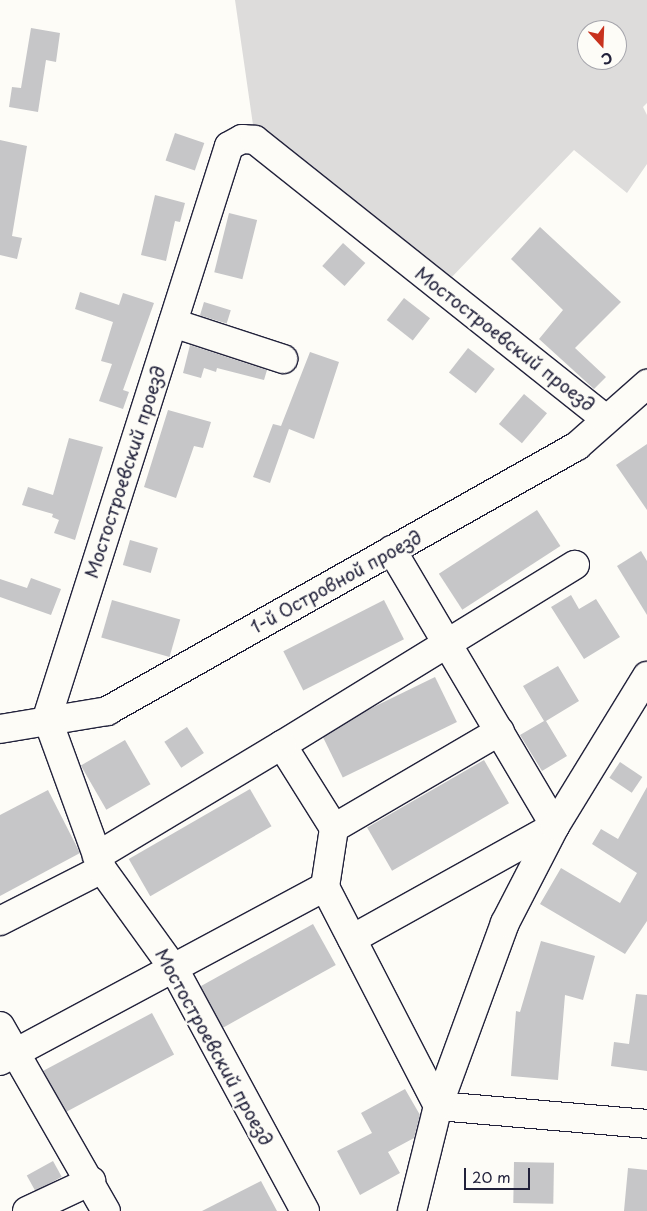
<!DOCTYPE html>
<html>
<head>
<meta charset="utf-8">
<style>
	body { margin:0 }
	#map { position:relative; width:647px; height:1211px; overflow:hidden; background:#fdfcf7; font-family:"Playpen Sans",sans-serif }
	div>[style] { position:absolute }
	.green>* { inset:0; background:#dddcdb }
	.building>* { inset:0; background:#c6c6c8; transform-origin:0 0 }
	.roads { filter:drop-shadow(1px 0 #22223b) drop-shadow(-1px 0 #22223b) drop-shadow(0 1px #22223b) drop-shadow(0 -1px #22223b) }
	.minor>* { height:28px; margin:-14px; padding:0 14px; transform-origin:14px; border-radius:14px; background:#fdfcf7 }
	span { translate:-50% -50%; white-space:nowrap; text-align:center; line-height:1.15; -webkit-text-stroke:4.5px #fdfcf7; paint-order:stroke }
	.street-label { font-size:18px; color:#22223b }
	.north { position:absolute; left:577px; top:20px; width:50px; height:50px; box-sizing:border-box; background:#fdfcf7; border:1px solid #a5a5ac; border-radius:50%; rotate:160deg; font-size:14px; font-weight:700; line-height:20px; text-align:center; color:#22223b }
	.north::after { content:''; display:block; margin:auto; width:18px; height:22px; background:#c8321e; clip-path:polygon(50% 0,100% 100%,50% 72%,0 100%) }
	.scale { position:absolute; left:464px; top:1168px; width:66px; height:22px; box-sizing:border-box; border:2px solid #22223b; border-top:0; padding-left:6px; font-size:15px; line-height:18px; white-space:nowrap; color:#22223b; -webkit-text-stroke:4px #fdfcf7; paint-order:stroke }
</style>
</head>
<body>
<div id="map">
	<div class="green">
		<div style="clip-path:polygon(evenodd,235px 0,647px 0,647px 103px,643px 107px,647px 115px,647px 164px,627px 193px,574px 150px,448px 281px,253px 125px,235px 0,587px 30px,617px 30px,617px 60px,587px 60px,587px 30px)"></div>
	</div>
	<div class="building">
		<div style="clip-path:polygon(31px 28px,60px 33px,56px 62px,46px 60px,38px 112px,9px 107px,12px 87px,21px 88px)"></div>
		<div style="left:175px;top:133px;width:31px;height:29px;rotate:19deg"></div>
		<div style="clip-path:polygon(0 140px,27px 146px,12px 236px,22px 238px,17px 259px,0 255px)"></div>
		<div style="clip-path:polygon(155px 195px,185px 203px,180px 222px,175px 221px,166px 261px,141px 255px)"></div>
		<div style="left:229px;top:213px;width:29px;height:61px;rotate:14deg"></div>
		<div style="clip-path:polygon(540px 227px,621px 302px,575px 348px,606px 377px,594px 389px,539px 339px,563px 310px,511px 259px)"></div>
		<div style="left:343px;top:243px;width:30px;height:31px;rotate:42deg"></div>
		<div style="clip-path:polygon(80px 292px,119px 305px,123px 293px,154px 303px,123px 390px,129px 392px,123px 409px,99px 401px,112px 364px,101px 361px,113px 322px,75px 309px)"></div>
		<div style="left:404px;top:298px;width:33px;height:28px;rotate:38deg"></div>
		<div style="left:204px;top:302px;width:28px;height:14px;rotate:17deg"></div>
		<div style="clip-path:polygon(190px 345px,267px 370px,264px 380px,217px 368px,216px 372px,204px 368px,201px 378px,183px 373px)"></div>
		<div style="left:468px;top:348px;width:34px;height:31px;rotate:38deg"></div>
		<div style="clip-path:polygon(310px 352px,339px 362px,314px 439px,289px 429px,270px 483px,253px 477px,273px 424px,281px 426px)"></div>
		<div style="left:524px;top:394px;width:30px;height:39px;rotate:40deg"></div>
		<div style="clip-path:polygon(168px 410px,211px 422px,203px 448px,194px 446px,176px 498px,144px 487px)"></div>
		<div style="clip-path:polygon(69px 438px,103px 447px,75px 540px,54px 533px,59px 520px,52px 517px,53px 514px,22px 505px,28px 487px,53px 495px)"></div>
		<div style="clip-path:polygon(647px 444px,647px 510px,616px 465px)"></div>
		<div style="left:537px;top:510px;width:43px;height:117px;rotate:57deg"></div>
		<div style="left:130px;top:540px;width:29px;height:26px;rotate:16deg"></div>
		<div style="clip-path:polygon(641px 551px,647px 561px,647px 615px,617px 566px)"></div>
		<div style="clip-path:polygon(31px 578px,61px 589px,51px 615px,0 597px,0 579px,27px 588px)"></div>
		<div style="clip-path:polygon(571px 595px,579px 609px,596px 599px,620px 637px,584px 659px,551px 607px)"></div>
		<div style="left:112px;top:600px;width:71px;height:39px;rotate:16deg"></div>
		<div style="left:384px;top:600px;width:44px;height:113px;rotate:63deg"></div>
		<div style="clip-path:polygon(558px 666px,579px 701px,546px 721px,567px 756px,542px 771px,520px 735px,544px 721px,523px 686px)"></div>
		<div style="left:435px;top:677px;width:50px;height:127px;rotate:64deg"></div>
		<div style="left:187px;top:727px;width:31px;height:27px;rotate:57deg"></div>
		<div style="left:125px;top:740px;width:51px;height:51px;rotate:60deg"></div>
		<div style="left:484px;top:760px;width:50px;height:135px;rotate:60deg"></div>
		<div style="left:620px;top:762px;width:27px;height:19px;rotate:34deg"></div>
		<div style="clip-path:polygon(647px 787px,647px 921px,625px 954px,540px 904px,561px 868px,620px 903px,637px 873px,592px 844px,601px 829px,618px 839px)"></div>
		<div style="left:250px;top:789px;width:43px;height:140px;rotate:60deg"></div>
		<div style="clip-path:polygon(48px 790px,80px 853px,0 896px,0 815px)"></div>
		<div style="left:313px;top:924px;width:47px;height:129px;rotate:61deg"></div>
		<div style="clip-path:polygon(541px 941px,595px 956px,583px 1000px,565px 995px,558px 1080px,511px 1076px,516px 1011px,520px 1012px)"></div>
		<div style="clip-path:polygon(636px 994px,647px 995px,647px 1071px,611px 1066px,614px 1042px,629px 1044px)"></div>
		<div style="left:152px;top:1013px;width:47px;height:123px;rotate:62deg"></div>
		<div style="clip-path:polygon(405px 1089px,420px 1115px,414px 1138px,388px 1152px,400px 1173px,360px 1195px,337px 1151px,372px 1133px,361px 1113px)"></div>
		<div style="left:53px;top:1161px;width:18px;height:30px;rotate:61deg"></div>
		<div style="left:514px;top:1162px;width:40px;height:41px;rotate:1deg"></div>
		<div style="clip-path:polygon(628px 1168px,647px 1170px,647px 1211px,624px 1211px)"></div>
		<div style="clip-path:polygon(261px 1181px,277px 1211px,202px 1211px)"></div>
	</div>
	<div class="roads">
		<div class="minor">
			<div style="left:173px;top:323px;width:116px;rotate:18.1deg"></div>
			<div style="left:0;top:729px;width:109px;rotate:-9.5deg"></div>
			<div style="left:107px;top:711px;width:540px;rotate:-29.42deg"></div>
			<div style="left:577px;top:446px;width:94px;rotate:-41.5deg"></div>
			<div style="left:334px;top:828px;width:98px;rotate:-122.1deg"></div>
			<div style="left:282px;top:745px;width:344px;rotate:-31.6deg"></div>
			<div style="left:97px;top:856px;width:216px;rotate:-31deg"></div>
			<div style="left:325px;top:887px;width:60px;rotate:-81.3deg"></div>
			<div style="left:334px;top:828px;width:192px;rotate:-30.3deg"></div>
			<div style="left:0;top:921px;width:114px;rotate:-27deg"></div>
			<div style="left:352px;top:939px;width:232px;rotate:-29.1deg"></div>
			<div style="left:555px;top:826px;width:321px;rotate:-120.6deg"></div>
			<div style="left:0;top:1026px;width:213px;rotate:60.2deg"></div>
			<div style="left:0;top:1061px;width:369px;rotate:-28.2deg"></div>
			<div style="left:325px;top:887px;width:246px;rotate:62.7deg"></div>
			<div style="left:438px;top:1106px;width:210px;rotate:4.9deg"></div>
			<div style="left:27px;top:1211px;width:71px;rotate:-25.1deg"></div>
			<div style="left:305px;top:1211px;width:275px;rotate:-118.4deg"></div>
			<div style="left:174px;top:969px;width:123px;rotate:-125.8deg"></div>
			<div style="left:102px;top:869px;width:161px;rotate:-110deg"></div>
			<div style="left:47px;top:718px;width:600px;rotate:-72.35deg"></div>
			<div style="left:229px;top:146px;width:15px;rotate:-28deg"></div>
			<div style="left:242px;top:139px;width:13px;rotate:4deg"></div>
			<div style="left:255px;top:140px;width:447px;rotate:38.5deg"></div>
			<div style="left:412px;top:1211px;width:108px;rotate:-76.1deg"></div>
			<div style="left:438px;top:1106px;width:195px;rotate:-69.9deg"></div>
			<div style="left:505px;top:923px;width:109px;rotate:-62.7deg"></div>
			<div style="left:555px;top:826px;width:176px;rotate:-58.5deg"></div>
		</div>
	</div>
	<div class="street-label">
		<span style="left:505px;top:339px;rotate:38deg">Мостостроевский проезд</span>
		<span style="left:125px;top:472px;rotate:-72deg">Мостостроевский проезд</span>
		<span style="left:336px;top:582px;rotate:-29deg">1-й Островной проезд</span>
		<span style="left:214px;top:1047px;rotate:61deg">Мостостроевский проезд</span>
	</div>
	<div class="north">С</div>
	<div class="scale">20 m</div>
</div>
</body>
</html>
